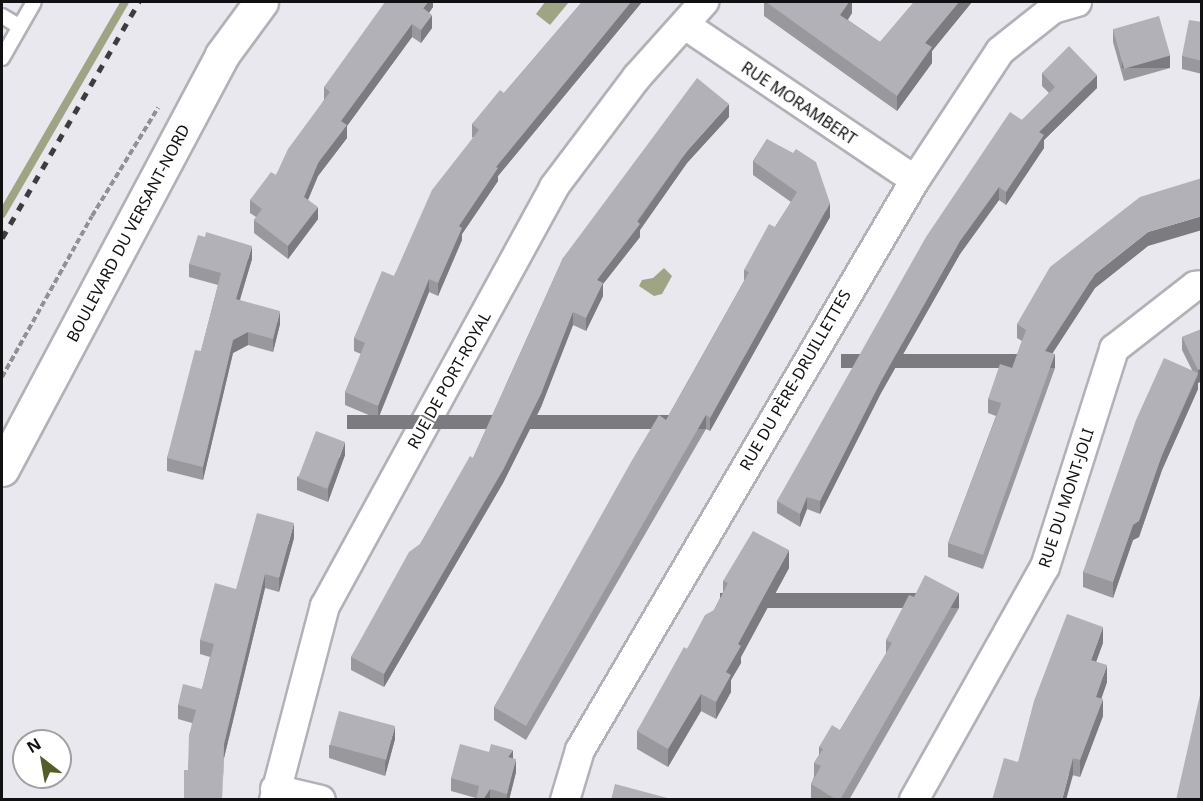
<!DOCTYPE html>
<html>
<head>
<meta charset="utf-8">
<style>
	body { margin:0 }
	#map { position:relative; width:1203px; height:801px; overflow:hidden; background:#e9e8ef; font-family:"Noto Sans",sans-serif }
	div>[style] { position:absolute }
	.water>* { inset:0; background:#9fa484 }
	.stream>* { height:8px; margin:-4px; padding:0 4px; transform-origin:4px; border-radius:4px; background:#9fa484 }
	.path>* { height:4px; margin-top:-2px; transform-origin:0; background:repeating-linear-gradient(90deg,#919195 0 6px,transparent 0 9px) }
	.roads { filter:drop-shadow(2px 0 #b2b1b7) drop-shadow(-2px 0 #b2b1b7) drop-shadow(0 2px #b2b1b7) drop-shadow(0 -2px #b2b1b7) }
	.service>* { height:14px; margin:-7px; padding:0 7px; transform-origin:7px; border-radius:7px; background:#fff }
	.minor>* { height:28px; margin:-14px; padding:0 14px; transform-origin:14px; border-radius:14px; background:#fff }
	.tertiary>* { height:33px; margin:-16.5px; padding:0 16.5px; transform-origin:16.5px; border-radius:16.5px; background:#fff }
	.rail>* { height:4.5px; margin-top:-2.25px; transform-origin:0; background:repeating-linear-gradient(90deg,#3d3d40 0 8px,transparent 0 16px) }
	.wall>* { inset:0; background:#98989d }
	.shaded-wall>* { inset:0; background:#7c7c80; transform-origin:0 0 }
	.building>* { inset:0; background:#b1b1b7; transform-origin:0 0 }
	span { translate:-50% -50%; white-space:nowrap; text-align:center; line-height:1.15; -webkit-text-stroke:5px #fff; paint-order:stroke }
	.street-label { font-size:16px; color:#111113 }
	.frame { position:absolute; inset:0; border:3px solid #111113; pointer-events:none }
	.north { position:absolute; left:12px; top:729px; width:60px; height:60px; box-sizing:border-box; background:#fff; border:2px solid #a0a0a1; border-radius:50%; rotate:329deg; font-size:16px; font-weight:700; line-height:24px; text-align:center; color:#111113 }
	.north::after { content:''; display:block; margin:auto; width:21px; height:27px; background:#555c2a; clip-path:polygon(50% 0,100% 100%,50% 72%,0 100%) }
</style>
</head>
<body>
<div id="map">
	<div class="water">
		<div style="clip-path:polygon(545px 2px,569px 2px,550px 25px,536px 14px)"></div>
		<div style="clip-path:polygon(664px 268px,672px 276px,662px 294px,654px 296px,639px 286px,642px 280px,653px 278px)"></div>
	</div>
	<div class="stream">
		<div style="left:2px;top:214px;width:245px;rotate:-59.9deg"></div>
	</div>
	<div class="path">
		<div style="left:2px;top:377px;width:184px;rotate:-60.8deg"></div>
		<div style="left:92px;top:216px;width:127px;rotate:-58.6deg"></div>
	</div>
	<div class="roads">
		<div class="service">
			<div style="left:2px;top:16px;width:17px;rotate:31deg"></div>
			<div style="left:2px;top:58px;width:64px;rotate:-60.3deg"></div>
		</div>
		<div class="minor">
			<div style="left:685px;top:25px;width:277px;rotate:34deg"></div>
			<div style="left:275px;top:789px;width:47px;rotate:13.4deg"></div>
			<div style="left:274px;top:800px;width:201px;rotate:-75.3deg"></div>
			<div style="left:325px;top:606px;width:477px;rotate:-61.3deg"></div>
			<div style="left:554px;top:187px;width:138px;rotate:-53deg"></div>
			<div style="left:637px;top:77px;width:101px;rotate:-48.2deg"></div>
			<div style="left:565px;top:800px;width:52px;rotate:-73.3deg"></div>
			<div style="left:580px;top:750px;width:661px;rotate:-59.56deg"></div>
			<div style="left:915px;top:180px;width:154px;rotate:-56.6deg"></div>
			<div style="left:1000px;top:51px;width:68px;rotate:-38.4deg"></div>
			<div style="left:1053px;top:9px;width:25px;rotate:-16deg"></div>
			<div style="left:914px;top:800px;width:267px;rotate:-60.7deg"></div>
			<div style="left:1045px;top:567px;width:229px;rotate:-72.4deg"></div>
			<div style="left:1114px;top:349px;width:103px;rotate:-37.9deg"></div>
			<div style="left:1195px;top:286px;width:7px;rotate:-8deg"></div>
		</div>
		<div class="tertiary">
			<div style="left:2px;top:469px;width:469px;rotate:-62deg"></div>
			<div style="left:222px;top:55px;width:66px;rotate:-53.7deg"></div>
		</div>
	</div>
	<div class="rail">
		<div style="left:2px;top:238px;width:273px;rotate:-59.9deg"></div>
	</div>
	<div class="wall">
		<div style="clip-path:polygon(433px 2px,433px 7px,429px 13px,432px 28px,421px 43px,412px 37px,347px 126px,347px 138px,318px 176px,308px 200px,318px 219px,288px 259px,254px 233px,254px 220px,256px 217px,250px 213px,250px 200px,276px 175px,324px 100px,324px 87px)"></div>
		<div style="clip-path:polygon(579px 2px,642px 2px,498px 176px,498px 181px,462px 234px,462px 240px,438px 296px,429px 292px,378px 419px,345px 405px,345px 392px,361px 354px,354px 351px,354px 338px,394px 276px,473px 138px,472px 137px,472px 124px,504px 93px,581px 3px)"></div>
		<div style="clip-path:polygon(764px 2px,852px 2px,852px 13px,848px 20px,880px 42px,914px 2px,972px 2px,932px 51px,932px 63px,897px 111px,764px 16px)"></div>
		<div style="clip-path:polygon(1202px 22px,1202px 74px,1182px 69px,1182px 56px)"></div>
		<div style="clip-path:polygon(1113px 29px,1170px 68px,1124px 81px,1113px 42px)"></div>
		<div style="clip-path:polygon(1042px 73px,1097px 88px,1044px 140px,1044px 148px,1006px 205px,999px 200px,960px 254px,881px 393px,820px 514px,807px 509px,800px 527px,777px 513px,777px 501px,1022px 120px,1049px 93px,1042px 86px)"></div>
		<div style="clip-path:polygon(729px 117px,687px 163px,640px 230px,640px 237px,603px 284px,603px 296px,586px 331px,573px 325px,541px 407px,503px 483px,384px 687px,351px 670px,351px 657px,473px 458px,563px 258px)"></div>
		<div style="clip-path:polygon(767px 139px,830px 217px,710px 431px,706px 429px,526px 740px,494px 720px,494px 707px,666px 420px,744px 281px,744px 270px,775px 227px,791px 202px,753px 175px,753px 161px)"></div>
		<div style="clip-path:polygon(1148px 246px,1095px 288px,1052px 353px,1055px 368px,983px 569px,948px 557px,948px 543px,996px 416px,988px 413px,988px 399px,1012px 368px,1022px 341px,1017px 338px,1017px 324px)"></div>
		<div style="clip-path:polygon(252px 259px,240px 300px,280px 324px,273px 352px,248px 345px,233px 353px,203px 480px,167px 471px,167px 458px,201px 351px,218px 285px,189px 277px,189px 264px)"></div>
		<div style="clip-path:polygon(1202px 329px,1202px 381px,1198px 383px,1198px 389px,1162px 470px,1139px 537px,1133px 540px,1113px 598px,1083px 587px,1083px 572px,1192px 370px,1182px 350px,1182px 337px)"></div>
		<div style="clip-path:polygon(345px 455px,328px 502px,297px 490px,297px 477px)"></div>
		<div style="clip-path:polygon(294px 538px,279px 592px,265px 588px,224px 758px,188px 770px,192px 723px,178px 719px,178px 705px,202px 689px,210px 657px,200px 654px,200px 640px)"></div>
		<div style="clip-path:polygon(789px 568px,741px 657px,741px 663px,731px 680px,731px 692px,716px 719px,701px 711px,668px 767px,637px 749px,637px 731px,687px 649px,714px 610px,723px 592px,723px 581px)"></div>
		<div style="clip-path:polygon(914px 597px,959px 608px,849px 800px,812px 800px,811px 799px,811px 784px,814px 777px,814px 763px,819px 755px,819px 747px,840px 730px,886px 654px,886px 640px)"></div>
		<div style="clip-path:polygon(1103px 643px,1096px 661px,1107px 682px,1101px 699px,1103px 716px,1080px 777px,1018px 762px)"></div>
		<div style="clip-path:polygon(395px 739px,385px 776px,329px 758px,329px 745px)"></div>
		<div style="clip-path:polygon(513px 758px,516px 772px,509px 800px,475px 800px,476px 798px,451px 791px,451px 778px)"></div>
	</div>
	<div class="shaded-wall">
		<div style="clip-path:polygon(428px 2px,433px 2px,433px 7px,423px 21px,423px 8px)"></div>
		<div style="clip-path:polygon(631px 2px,642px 2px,498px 176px,498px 181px,462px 234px,462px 240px,438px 296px,438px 283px,459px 226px,496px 167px)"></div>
		<div style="clip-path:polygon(849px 2px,852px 2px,852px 13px,840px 30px,840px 15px)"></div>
		<div style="clip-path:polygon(959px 2px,972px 2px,932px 51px,932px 63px,897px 111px,897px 96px,925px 43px)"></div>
		<div style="clip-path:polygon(432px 15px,432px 28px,421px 43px,421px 30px)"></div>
		<div style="clip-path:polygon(412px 24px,412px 37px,347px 126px,347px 138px,318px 176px,304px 209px,304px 197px,318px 163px,341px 121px)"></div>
		<div style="left:1170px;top:55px;width:13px;height:48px;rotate:90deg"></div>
		<div style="clip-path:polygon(1097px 75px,1097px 88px,1044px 140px,1044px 148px,1006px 205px,1006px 192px,1039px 132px)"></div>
		<div style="clip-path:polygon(729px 104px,729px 117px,687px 163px,640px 230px,640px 237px,603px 284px,603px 296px,586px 331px,586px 318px,597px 280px,687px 151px)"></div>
		<div style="clip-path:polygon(999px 187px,999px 200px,960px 254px,881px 393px,820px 514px,820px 501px,881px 381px,960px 241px)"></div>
		<div style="clip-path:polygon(830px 203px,830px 217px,710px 431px,710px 418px)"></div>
		<div style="clip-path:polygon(318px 207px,318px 219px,288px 259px,288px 246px)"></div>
		<div style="clip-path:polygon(1202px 216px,1202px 230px,1148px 246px,1095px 288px,1045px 365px,1045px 351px,1095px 274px,1148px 232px)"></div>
		<div style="clip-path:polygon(252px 246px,252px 259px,236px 312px,236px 299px)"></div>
		<div style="clip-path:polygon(429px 279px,429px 292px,378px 419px,378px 406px)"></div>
		<div style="clip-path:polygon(280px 311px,280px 324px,273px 352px,273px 339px)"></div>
		<div style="clip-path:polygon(573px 312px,573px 325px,541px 407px,503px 483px,384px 687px,384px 674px)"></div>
		<div style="clip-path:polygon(248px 332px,248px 345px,233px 353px,203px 480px,203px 467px,233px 340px)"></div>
		<div style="left:1055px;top:354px;width:14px;height:214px;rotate:90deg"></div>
		<div style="clip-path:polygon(1202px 368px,1202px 381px,1198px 383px,1198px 389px,1162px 470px,1139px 537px,1133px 540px,1113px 598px,1113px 582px,1133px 525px,1162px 455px,1198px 375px,1198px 370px)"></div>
		<div style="left:706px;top:415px;width:14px;height:359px;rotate:90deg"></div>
		<div style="clip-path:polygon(345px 442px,345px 455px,328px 502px,328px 489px)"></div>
		<div style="clip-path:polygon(807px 497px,807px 509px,800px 527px,800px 514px)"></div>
		<div style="clip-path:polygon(294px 523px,294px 538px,279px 592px,279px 578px)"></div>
		<div style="clip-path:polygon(789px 550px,789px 568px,741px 657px,741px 663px,731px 680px,731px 692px,716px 719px,716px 702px,726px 672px,738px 644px)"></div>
		<div style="clip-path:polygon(265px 574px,265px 588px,224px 758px,222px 800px,224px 744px)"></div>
		<div style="left:959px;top:593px;width:15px;height:239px;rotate:90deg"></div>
		<div style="clip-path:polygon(1103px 627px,1103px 643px,1091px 676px,1091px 660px)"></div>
		<div style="clip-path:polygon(1107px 665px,1107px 682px,1096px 714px,1096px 697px)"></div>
		<div style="clip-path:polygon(701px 694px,701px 711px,668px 767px,668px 749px)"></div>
		<div style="clip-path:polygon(1103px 699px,1103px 716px,1080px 777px,1080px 760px)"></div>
		<div style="clip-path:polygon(395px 726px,395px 739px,385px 776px,385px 763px)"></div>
		<div style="clip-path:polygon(513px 750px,513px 763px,508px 757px)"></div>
		<div style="clip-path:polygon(1073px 758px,1073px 775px,1066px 800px,1062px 800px)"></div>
		<div style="clip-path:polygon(516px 759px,516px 772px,509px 800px,507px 800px,507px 794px)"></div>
		<div style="clip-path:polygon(490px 789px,490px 800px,483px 800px)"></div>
	</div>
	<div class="building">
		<div style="clip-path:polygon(385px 2px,428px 2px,423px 8px,432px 15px,421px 30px,412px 24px,341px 121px,347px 125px,318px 163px,304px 197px,318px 207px,288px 246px,254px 220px,262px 209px,250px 200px,271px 172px,276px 175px,288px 149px,330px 92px,324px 87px)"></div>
		<div style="clip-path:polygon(582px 2px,631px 2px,496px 167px,498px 168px,459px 226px,462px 228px,438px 283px,429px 279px,378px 406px,345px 392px,365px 343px,354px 338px,382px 271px,394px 276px,432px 190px,479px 130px,472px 124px,500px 90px,504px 93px)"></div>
		<div style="clip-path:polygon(766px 2px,849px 2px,840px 15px,880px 42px,914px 2px,959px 2px,925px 43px,932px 47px,897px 96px)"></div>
		<div style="left:1159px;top:16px;width:41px;height:48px;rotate:74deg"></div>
		<div style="clip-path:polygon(1189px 20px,1202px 22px,1202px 61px,1182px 56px)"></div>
		<div style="clip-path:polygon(1069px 46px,1097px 75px,1039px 132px,1044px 135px,1006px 192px,999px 187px,960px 241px,881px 381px,820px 501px,807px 497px,800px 514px,777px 501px,926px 237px,1010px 112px,1022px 120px,1055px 87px,1042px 73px)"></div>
		<div style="clip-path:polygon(697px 78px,729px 104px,687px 151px,637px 221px,640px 224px,597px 280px,603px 283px,586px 318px,573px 312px,541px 394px,503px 470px,384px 674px,351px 657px,409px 552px,420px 544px,470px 456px,473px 458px,563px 258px)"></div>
		<div style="clip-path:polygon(767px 139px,793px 153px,796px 149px,816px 162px,830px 203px,710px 418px,706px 415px,526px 726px,494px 707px,631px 462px,659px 415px,666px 420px,718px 328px,749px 272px,744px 270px,769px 224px,775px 227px,797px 192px,753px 161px)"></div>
		<div style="clip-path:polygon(1202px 178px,1202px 216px,1148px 232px,1095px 274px,1045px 351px,1055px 354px,983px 555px,948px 543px,1000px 407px,1001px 403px,988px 399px,1000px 364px,1012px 368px,1026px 330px,1017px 324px,1050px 267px,1140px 197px)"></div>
		<div style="clip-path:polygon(206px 232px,252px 246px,236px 299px,280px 311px,273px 339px,248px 332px,233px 340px,203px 467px,167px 458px,195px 350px,201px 351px,221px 273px,189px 264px,198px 235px,205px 237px)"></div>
		<div style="clip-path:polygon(1202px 329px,1202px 368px,1198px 370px,1182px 337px)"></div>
		<div style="clip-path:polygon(1164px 358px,1198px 373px,1162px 455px,1139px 521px,1133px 525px,1113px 582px,1083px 572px,1136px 420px)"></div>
		<div style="left:316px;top:431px;width:31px;height:50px;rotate:21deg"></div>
		<div style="clip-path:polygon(257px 513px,294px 523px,279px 578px,265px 574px,224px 744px,222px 800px,184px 800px,184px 770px,188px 770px,189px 735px,196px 710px,178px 705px,183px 684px,202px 689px,214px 644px,200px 640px,215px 583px,236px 589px)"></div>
		<div style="clip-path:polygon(753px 531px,789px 550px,738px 644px,741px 646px,726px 672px,731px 675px,716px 702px,701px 694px,668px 749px,637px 731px,684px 647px,687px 649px,705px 615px,714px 610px,728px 583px,723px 581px)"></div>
		<div style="clip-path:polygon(925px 575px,959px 593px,840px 800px,837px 800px,811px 784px,821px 766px,814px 763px,823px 749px,819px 747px,832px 725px,840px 730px,892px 643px,886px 640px,909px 595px,914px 597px)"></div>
		<div style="clip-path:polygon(1067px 614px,1103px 627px,1091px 660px,1107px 665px,1096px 697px,1103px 699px,1080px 760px,1073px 758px,1062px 800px,992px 800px,1004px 758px,1018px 762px,1034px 701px)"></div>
		<div style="clip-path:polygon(1202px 686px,1202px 800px,1176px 800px)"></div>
		<div style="left:339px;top:711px;width:58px;height:35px;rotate:15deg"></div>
		<div style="clip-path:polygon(460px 744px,489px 752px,491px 744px,513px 750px,508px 757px,516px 759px,507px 794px,490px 789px,483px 800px,476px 800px,479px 786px,451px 778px)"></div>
		<div style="clip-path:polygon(615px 784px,675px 800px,611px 800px)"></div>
	</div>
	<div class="street-label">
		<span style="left:799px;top:103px;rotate:34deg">RUE MORAMBERT</span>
		<span style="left:128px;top:233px;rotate:-62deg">BOULEVARD DU VERSANT-NORD</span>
		<span style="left:449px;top:380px;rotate:-61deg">RUE DE PORT-ROYAL</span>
		<span style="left:795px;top:380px;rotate:-60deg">RUE DU PÈRE-DRUILLETTES</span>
		<span style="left:1066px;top:498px;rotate:-72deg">RUE DU MONT-JOLI</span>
	</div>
	<div class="frame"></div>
	<div class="north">N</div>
</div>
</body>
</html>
